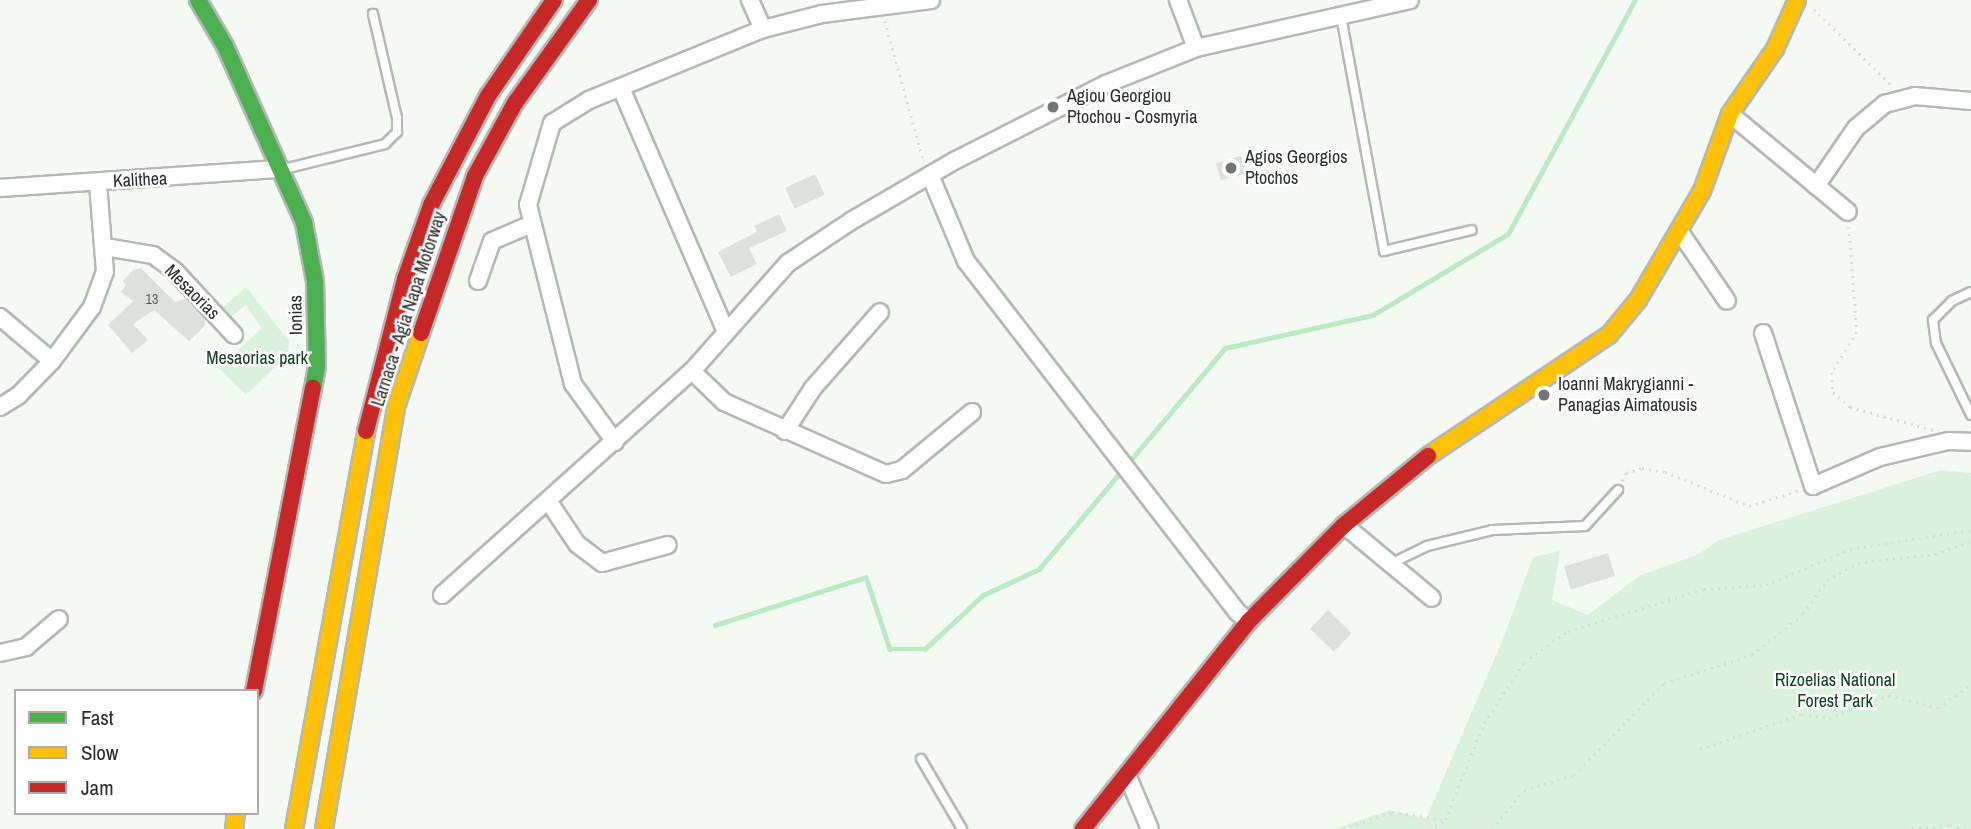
<!DOCTYPE html>
<html>
<head>
<meta charset="utf-8">
<style>
	body { margin:0 }
	#map { position:relative; width:1971px; height:829px; overflow:hidden; background:#f4f9f4; font-family:"Archivo Narrow",sans-serif }
	div>[style] { position:absolute }
	.green>* { inset:0; background:#daf2dd }
	.stream>* { height:4.5px; margin:-2.25px; padding:0 2.25px; transform-origin:2.25px; border-radius:2.25px; background:#baeac2 }
	.building>* { inset:0; background:#dde1dd; transform-origin:0 0 }
	.path>* { height:2.5px; margin-top:-1.25px; transform-origin:0; background:repeating-linear-gradient(90deg,#dadbda 0 2px,transparent 0 7px) }
	.roads { filter:drop-shadow(2px 0 #b4b8b4) drop-shadow(-2px 0 #b4b8b4) drop-shadow(0 2px #b4b8b4) drop-shadow(0 -2px #b4b8b4) }
	.lane>* { height:8px; margin:-4px; padding:0 4px; transform-origin:4px; border-radius:4px; background:#fdfefd }
	.street>* { height:16px; margin:-8px; padding:0 8px; transform-origin:8px; border-radius:8px; background:#fdfefd }
	.fast>* { height:16px; margin:-8px; padding:0 8px; transform-origin:8px; border-radius:8px; background:#4caf50 }
	.slow>* { height:16px; margin:-8px; padding:0 8px; transform-origin:8px; border-radius:8px; background:#ffc107 }
	.jam>* { height:16px; margin:-8px; padding:0 8px; transform-origin:8px; border-radius:8px; background:#c62828 }
	.dots>* { width:19px; height:19px; translate:-50% -50%; box-sizing:border-box; border:4px solid #fff; border-radius:50% }
	span { translate:-50% -50%; white-space:nowrap; text-align:center; line-height:1.15; -webkit-text-stroke:5px #fff; paint-order:stroke }
	.number-label { font-size:14px; color:#585c58 }
	.number-label span { -webkit-text-stroke-width:0 }
	.poi-label { font-size:18px; color:#2a2e2b }
	.left { translate:0 -50%; text-align:left }
	.street-label { font-size:18px; color:#2a2e2b }
	.park-label { font-size:18px; color:#0f401d }
	.legend { position:absolute; left:14px; top:689px; width:245px; height:126px; box-sizing:border-box; background:#fff; border:2px solid #aaabaa; margin:0; padding:9px 12px; list-style:none; font-size:21px; color:#2a2e2b }
	.legend li { display:flex; align-items:center; gap:14px; height:35px }
	.legend b { width:35px; border:2px solid #aaabaa }
</style>
</head>
<body>
<div id="map">
	<div class="green">
		<div style="clip-path:polygon(246px 287px,289px 341px,288px 355px,246px 395px,219px 368px,262px 328px,246px 305px,229px 318px,222px 308px)"></div>
		<div style="clip-path:polygon(1941px 470px,1971px 473px,1971px 829px,1334px 829px,1390px 810px,1426px 819px,1503px 639px,1533px 557px,1560px 551px,1552px 600px,1588px 615px,1639px 576px,1699px 554px,1719px 540px)"></div>
	</div>
	<div class="stream">
		<div style="left:715px;top:625px;width:158px;rotate:-17.6deg"></div>
		<div style="left:866px;top:577px;width:76px;rotate:71.6deg"></div>
		<div style="left:890px;top:649px;width:35px"></div>
		<div style="left:925px;top:649px;width:79px;rotate:-43deg"></div>
		<div style="left:983px;top:595px;width:62px;rotate:-24.9deg"></div>
		<div style="left:1039px;top:569px;width:289px;rotate:-49.9deg"></div>
		<div style="left:1225px;top:348px;width:152px;rotate:-12.6deg"></div>
		<div style="left:1373px;top:315px;width:157px;rotate:-31deg"></div>
		<div style="left:1508px;top:234px;width:266px;rotate:-61.5deg"></div>
	</div>
	<div class="building">
		<div style="left:1241px;top:156px;width:18px;height:26px;rotate:74deg"></div>
		<div style="left:815px;top:174px;width:23px;height:33px;rotate:65deg"></div>
		<div style="clip-path:polygon(779px 214px,787px 231px,749px 248px,757px 264px,731px 277px,718px 252px,757px 232px,754px 226px)"></div>
		<div style="clip-path:polygon(141px 268px,175px 302px,185px 299px,205px 319px,205px 326px,189px 341px,154px 310px,133px 324px,148px 340px,132px 353px,108px 325px,133px 301px,121px 292px,126px 285px,123px 281px,133px 270px)"></div>
		<div style="left:1608px;top:553px;width:24px;height:46px;rotate:73deg"></div>
		<div style="left:1328px;top:610px;width:33px;height:26px;rotate:44deg"></div>
	</div>
	<div class="path">
		<div style="left:1814px;top:9px;width:110px;rotate:44.6deg"></div>
		<div style="left:885px;top:21px;width:147px;rotate:74.6deg"></div>
		<div style="left:1849px;top:227px;width:105px;rotate:85.6deg"></div>
		<div style="left:1857px;top:332px;width:48px;rotate:121.4deg"></div>
		<div style="left:1832px;top:373px;width:19px;rotate:87deg"></div>
		<div style="left:1833px;top:392px;width:23px;rotate:41deg"></div>
		<div style="left:1850px;top:407px;width:87px;rotate:15.3deg"></div>
		<div style="left:1622px;top:481px;width:9px;rotate:-63deg"></div>
		<div style="left:1626px;top:473px;width:17px;rotate:-17deg"></div>
		<div style="left:1642px;top:468px;width:23px;rotate:10deg"></div>
		<div style="left:1665px;top:472px;width:91px;rotate:22deg"></div>
		<div style="left:1749px;top:506px;width:53px;rotate:-17.4deg"></div>
		<div style="left:1700px;top:749px;width:108px;rotate:-18.9deg"></div>
		<div style="left:1802px;top:714px;width:27px;rotate:8deg"></div>
		<div style="left:1829px;top:718px;width:64px;rotate:-21deg"></div>
		<div style="left:1889px;top:695px;width:51px;rotate:14.9deg"></div>
		<div style="left:1938px;top:708px;width:40px;rotate:-34.9deg"></div>
		<div style="left:1343px;top:829px;width:52px;rotate:-19.1deg"></div>
		<div style="left:1392px;top:812px;width:54px;rotate:8.6deg"></div>
		<div style="left:1429px;top:829px;width:18px;rotate:-29deg"></div>
		<div style="left:1445px;top:820px;width:105px;rotate:-68.1deg"></div>
		<div style="left:1484px;top:723px;width:73px;rotate:-56.7deg"></div>
		<div style="left:1524px;top:662px;width:54px;rotate:-35.2deg"></div>
		<div style="left:1568px;top:631px;width:142px;rotate:-17.2deg"></div>
		<div style="left:1704px;top:589px;width:62px;rotate:-3.7deg"></div>
		<div style="left:1766px;top:585px;width:91px;rotate:-23.2deg"></div>
		<div style="left:1850px;top:549px;width:122px;rotate:-8.9deg"></div>
		<div style="left:1492px;top:829px;width:50px;rotate:-50.6deg"></div>
		<div style="left:1524px;top:790px;width:52px;rotate:-16.7deg"></div>
		<div style="left:1574px;top:775px;width:129px;rotate:-45.6deg"></div>
		<div style="left:1664px;top:683px;width:92px;rotate:-17.7deg"></div>
		<div style="left:1752px;top:655px;width:65px;rotate:-38.8deg"></div>
		<div style="left:1803px;top:614px;width:42px;rotate:-54.8deg"></div>
		<div style="left:1827px;top:580px;width:35px;rotate:-29deg"></div>
		<div style="left:1858px;top:563px;width:78px;rotate:-6.7deg"></div>
		<div style="left:1935px;top:554px;width:38px;rotate:-20deg"></div>
		<div style="left:1905px;top:829px;width:45px;rotate:-5.1deg"></div>
		<div style="left:1950px;top:825px;width:19px;rotate:12deg"></div>
	</div>
	<div class="roads">
		<div class="lane">
			<div style="left:1341px;top:16px;width:239px;rotate:79.6deg"></div>
			<div style="left:1384px;top:251px;width:90px;rotate:-13.4deg"></div>
			<div style="left:284px;top:169px;width:104px;rotate:-13.9deg"></div>
			<div style="left:385px;top:144px;width:17px;rotate:-45deg"></div>
			<div style="left:397px;top:132px;width:14px;rotate:-90deg"></div>
			<div style="left:397px;top:118px;width:107px;rotate:-103deg"></div>
			<div style="left:1971px;top:292px;width:21px;rotate:155deg"></div>
			<div style="left:1952px;top:301px;width:27px;rotate:135deg"></div>
			<div style="left:1933px;top:320px;width:23px;rotate:83deg"></div>
			<div style="left:1936px;top:343px;width:80px;rotate:64.1deg"></div>
			<div style="left:1390px;top:564px;width:41px;rotate:-25.9deg"></div>
			<div style="left:1427px;top:546px;width:67px;rotate:-13.8deg"></div>
			<div style="left:1492px;top:530px;width:93px;rotate:-2.5deg"></div>
			<div style="left:1585px;top:526px;width:49px;rotate:-47.5deg"></div>
			<div style="left:921px;top:759px;width:81px;rotate:59.6deg"></div>
		</div>
		<div class="street">
			<div style="left:750px;top:0;width:32px;rotate:66deg"></div>
			<div style="left:1178px;top:0;width:51px;rotate:69.4deg"></div>
			<div style="left:621px;top:88px;width:266px;rotate:66.7deg"></div>
			<div style="left:1730px;top:114px;width:153px;rotate:39.7deg"></div>
			<div style="left:930px;top:175px;width:93px;rotate:67.3deg"></div>
			<div style="left:966px;top:261px;width:443px;rotate:52.3deg"></div>
			<div style="left:1237px;top:612px;width:15px;rotate:37deg"></div>
			<div style="left:1816px;top:186px;width:70px;rotate:-55.4deg"></div>
			<div style="left:1856px;top:128px;width:38px;rotate:-40deg"></div>
			<div style="left:1885px;top:104px;width:31px;rotate:-15deg"></div>
			<div style="left:1915px;top:96px;width:56px;rotate:5.1deg"></div>
			<div style="left:0;top:188px;width:281px;rotate:-3.9deg"></div>
			<div style="left:1680px;top:232px;width:83px;rotate:55.7deg"></div>
			<div style="left:105px;top:247px;width:49px;rotate:9.5deg"></div>
			<div style="left:153px;top:255px;width:27px;rotate:36deg"></div>
			<div style="left:175px;top:271px;width:87px;rotate:47.3deg"></div>
			<div style="left:478px;top:281px;width:42px;rotate:-70.7deg"></div>
			<div style="left:492px;top:241px;width:43px;rotate:-23deg"></div>
			<div style="left:0;top:317px;width:68px;rotate:40.2deg"></div>
			<div style="left:1763px;top:333px;width:161px;rotate:71.9deg"></div>
			<div style="left:1813px;top:486px;width:73px;rotate:-23.4deg"></div>
			<div style="left:1880px;top:457px;width:70px;rotate:-13.2deg"></div>
			<div style="left:1948px;top:441px;width:23px;rotate:2deg"></div>
			<div style="left:692px;top:371px;width:45px;rotate:44.1deg"></div>
			<div style="left:724px;top:402px;width:177px;rotate:24deg"></div>
			<div style="left:886px;top:474px;width:16px;rotate:-14deg"></div>
			<div style="left:902px;top:470px;width:91px;rotate:-39.6deg"></div>
			<div style="left:0;top:407px;width:22px;rotate:-32deg"></div>
			<div style="left:19px;top:395px;width:47px;rotate:-45.9deg"></div>
			<div style="left:52px;top:361px;width:67px;rotate:-53.5deg"></div>
			<div style="left:92px;top:307px;width:37px;rotate:-70deg"></div>
			<div style="left:105px;top:272px;width:89px;rotate:-94.5deg"></div>
			<div style="left:785px;top:431px;width:51px;rotate:-56.9deg"></div>
			<div style="left:813px;top:388px;width:101px;rotate:-48.6deg"></div>
			<div style="left:615px;top:442px;width:72px;rotate:-125.9deg"></div>
			<div style="left:573px;top:384px;width:185px;rotate:-104.1deg"></div>
			<div style="left:528px;top:205px;width:85px;rotate:-73.7deg"></div>
			<div style="left:552px;top:123px;width:44px;rotate:-31.9deg"></div>
			<div style="left:589px;top:100px;width:188px;rotate:-22.2deg"></div>
			<div style="left:763px;top:29px;width:61px;rotate:-14.3deg"></div>
			<div style="left:822px;top:14px;width:110px;rotate:-7.3deg"></div>
			<div style="left:549px;top:502px;width:50px;rotate:56.3deg"></div>
			<div style="left:577px;top:544px;width:31px;rotate:37deg"></div>
			<div style="left:602px;top:563px;width:68px;rotate:-15.3deg"></div>
			<div style="left:1344px;top:525px;width:114px;rotate:39.7deg"></div>
			<div style="left:442px;top:595px;width:336px;rotate:-41.9deg"></div>
			<div style="left:692px;top:371px;width:144px;rotate:-48.4deg"></div>
			<div style="left:788px;top:263px;width:76px;rotate:-33.7deg"></div>
			<div style="left:851px;top:221px;width:121px;rotate:-30.2deg"></div>
			<div style="left:956px;top:160px;width:168px;rotate:-26.9deg"></div>
			<div style="left:1106px;top:84px;width:97px;rotate:-21.8deg"></div>
			<div style="left:1196px;top:48px;width:219px;rotate:-12.6deg"></div>
			<div style="left:0;top:653px;width:27px;rotate:-13deg"></div>
			<div style="left:26px;top:647px;width:43px;rotate:-40.3deg"></div>
			<div style="left:1128px;top:777px;width:56px;rotate:67.1deg"></div>
		</div>
		<div class="fast">
			<div style="left:198px;top:0;width:53px;rotate:59.6deg"></div>
			<div style="left:225px;top:46px;width:194px;rotate:65.9deg"></div>
			<div style="left:304px;top:223px;width:59px;rotate:79.3deg"></div>
			<div style="left:315px;top:281px;width:85px;rotate:88.7deg"></div>
			<div style="left:317px;top:366px;width:22px;rotate:100deg"></div>
		</div>
		<div class="slow">
			<div style="left:1428px;top:456px;width:218px;rotate:-33.8deg"></div>
			<div style="left:1609px;top:335px;width:45px;rotate:-50.4deg"></div>
			<div style="left:1638px;top:300px;width:126px;rotate:-59.6deg"></div>
			<div style="left:1702px;top:191px;width:82px;rotate:-70deg"></div>
			<div style="left:1730px;top:114px;width:79px;rotate:-55.3deg"></div>
			<div style="left:1775px;top:49px;width:54px;rotate:-65.8deg"></div>
			<div style="left:234px;top:829px;width:16px;rotate:-83deg"></div>
			<div style="left:294px;top:829px;width:404px;rotate:-79.7deg"></div>
			<div style="left:324px;top:829px;width:431px;rotate:-80.3deg"></div>
			<div style="left:397px;top:404px;width:75px;rotate:-71.3deg"></div>
		</div>
		<div class="jam">
			<div style="left:421px;top:333px;width:166px;rotate:-71deg"></div>
			<div style="left:475px;top:176px;width:83px;rotate:-61.3deg"></div>
			<div style="left:515px;top:103px;width:127px;rotate:-54.3deg"></div>
			<div style="left:366px;top:431px;width:157px;rotate:-75.6deg"></div>
			<div style="left:405px;top:279px;width:78px;rotate:-70.6deg"></div>
			<div style="left:431px;top:205px;width:123px;rotate:-62.4deg"></div>
			<div style="left:488px;top:96px;width:116px;rotate:-55.5deg"></div>
			<div style="left:254px;top:691px;width:309px;rotate:-79deg"></div>
			<div style="left:1083px;top:829px;width:266px;rotate:-51.4deg"></div>
			<div style="left:1249px;top:621px;width:135px;rotate:-45.3deg"></div>
			<div style="left:1344px;top:525px;width:109px;rotate:-39.4deg"></div>
		</div>
	</div>
	<div class="dots">
		<div style="left:1053px;top:107px;background:#717571"></div>
		<div style="left:1231px;top:168px;background:#717571"></div>
		<div style="left:1544px;top:395px;background:#717571"></div>
	</div>
	<div class="number-label">
		<span style="left:152px;top:299px">13</span>
	</div>
	<div class="poi-label">
		<span class="left" style="left:1067px;top:107px">Agiou Georgiou<br>Ptochou - Cosmyria</span>
		<span class="left" style="left:1245px;top:168px">Agios Georgios<br>Ptochos</span>
		<span class="left" style="left:1558px;top:395px">Ioanni Makrygianni -<br>Panagias Aimatousis</span>
	</div>
	<div class="street-label">
		<span style="left:140px;top:180px;rotate:-3deg">Kalithea</span>
		<span style="left:192px;top:292px;rotate:45deg">Mesaorias</span>
		<span style="left:409px;top:309px;rotate:-72deg">Larnaca - Agia Napa Motorway</span>
		<span style="left:296px;top:315px;rotate:-91deg">Ionias</span>
	</div>
	<div class="park-label">
		<span style="left:257px;top:358px">Mesaorias park</span>
		<span style="left:1835px;top:691px">Rizoelias National<br>Forest Park</span>
	</div>
	<ul class="legend">
	<li><b style="height:9px;background:#4caf50"></b>Fast</li>
	<li><b style="height:9px;background:#ffc107"></b>Slow</li>
	<li><b style="height:9px;background:#c62828"></b>Jam</li>
	</ul>
</div>
</body>
</html>
